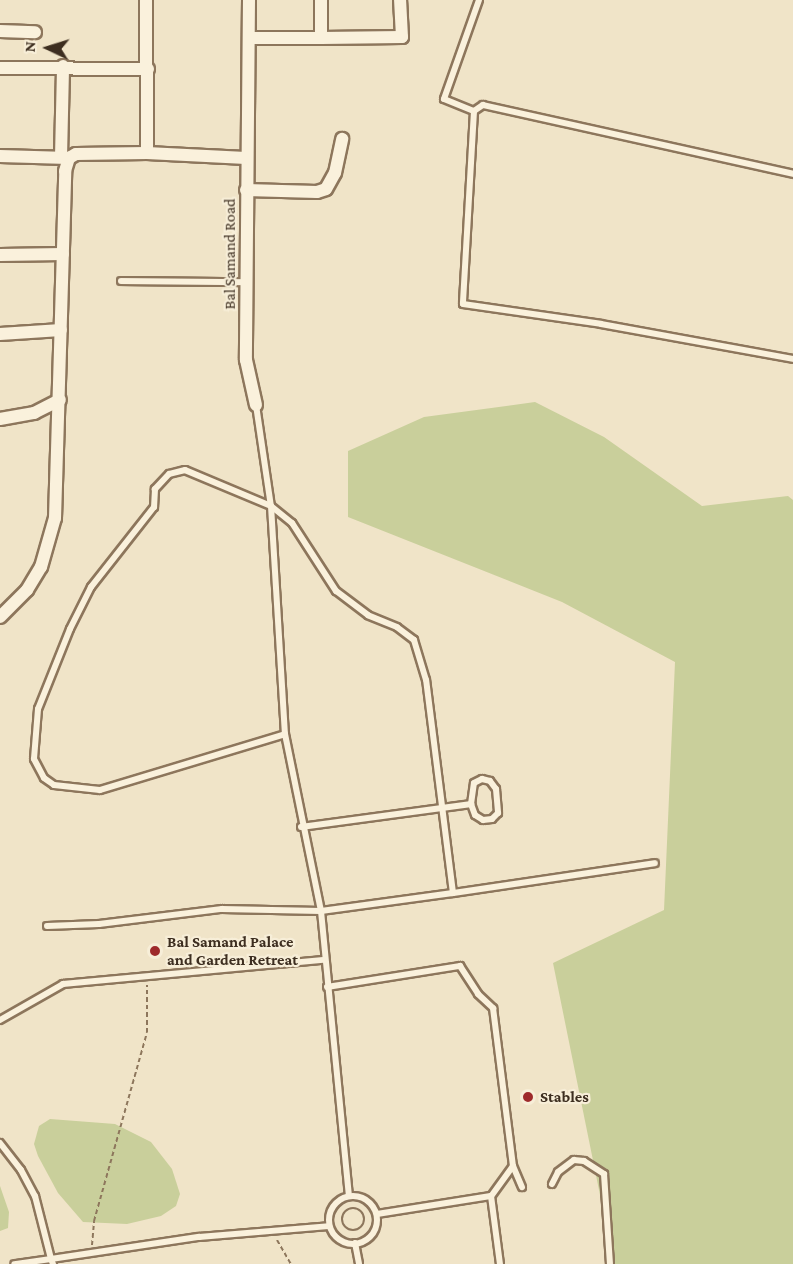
<!DOCTYPE html>
<html>
<head>
<meta charset="utf-8">
<style>
	body { margin:0 }
	#map { position:relative; width:793px; height:1264px; overflow:hidden; background:#f0e4c8; font-family:"Crimson Pro",serif }
	div>[style] { position:absolute }
	.green>* { inset:0; background:#c9cf9b }
	.path>* { height:2px; margin-top:-1px; transform-origin:0; background:repeating-linear-gradient(90deg,#8d765c 0 4.5px,transparent 0 7.5px) }
	.path>.ring { margin:-1px; padding:0; box-sizing:content-box; background:none; border:2px solid #8d765c; border-radius:50% }
	.roads { filter:drop-shadow(2px 0 #8d765c) drop-shadow(-2px 0 #8d765c) drop-shadow(0 2px #8d765c) drop-shadow(0 -2px #8d765c) }
	.service>* { height:6px; margin:-3px; padding:0 3px; transform-origin:3px; border-radius:3px; background:#faf1dc }
	.service>.ring { margin:-3px; padding:0; box-sizing:content-box; background:none; border:6px solid #faf1dc; border-radius:50% }
	.minor>* { height:12px; margin:-6px; padding:0 6px; transform-origin:6px; border-radius:6px; background:#faf1dc }
	.dots>* { width:16px; height:16px; translate:-50% -50%; box-sizing:border-box; border:3px solid #f7eed8; border-radius:50% }
	span { translate:-50% -50%; white-space:nowrap; text-align:center; line-height:1.15; -webkit-text-stroke:4.5px #f7eed8; paint-order:stroke }
	.street-label { font-size:16px; color:#3d2e20 }
	.poi-label { font-size:16px; color:#3d2e20; font-weight:700 }
	.left { translate:0 -50%; text-align:left }
	.north { position:absolute; left:18px; top:18px; width:60px; height:60px; -webkit-text-stroke:4px #f7eed8; paint-order:stroke; rotate:274deg; font-size:16px; font-weight:700; line-height:24px; text-align:center; color:#3d2e20 }
	.north::after { content:''; display:block; margin:auto; width:21px; height:27px; background:#3d2e20; clip-path:polygon(50% 0,100% 100%,50% 72%,0 100%) }
</style>
</head>
<body>
<div id="map">
	<div class="green">
		<div style="clip-path:polygon(535px 402px,604px 437px,702px 506px,788px 496px,793px 500px,793px 1264px,614px 1264px,553px 963px,664px 910px,675px 662px,562px 602px,348px 517px,348px 451px,424px 417px)"></div>
		<div style="clip-path:polygon(50px 1119px,115px 1124px,151px 1142px,172px 1169px,180px 1194px,176px 1206px,161px 1216px,127px 1224px,83px 1222px,58px 1193px,38px 1156px,34px 1144px,39px 1126px)"></div>
		<div style="clip-path:polygon(0 1186px,9px 1212px,8px 1228px,0 1231px)"></div>
	</div>
	<div class="path">
		<div class="ring" style="left:342px;top:1208px;width:20px;height:20px"></div>
		<div style="left:277px;top:1240px;width:28px;rotate:60deg"></div>
		<div style="left:92px;top:1245px;width:24px;rotate:-85deg"></div>
		<div style="left:94px;top:1221px;width:196px;rotate:-74.3deg"></div>
		<div style="left:147px;top:1032px;width:47px;rotate:-90deg"></div>
	</div>
	<div class="roads">
		<div class="service">
			<div style="left:479px;top:0;width:105px;rotate:109.5deg"></div>
			<div style="left:444px;top:99px;width:32px;rotate:22deg"></div>
			<div style="left:474px;top:111px;width:193px;rotate:93.3deg"></div>
			<div style="left:463px;top:304px;width:139px;rotate:8.2deg"></div>
			<div style="left:601px;top:324px;width:195px;rotate:10.3deg"></div>
			<div style="left:474px;top:111px;width:11px;rotate:-34deg"></div>
			<div style="left:483px;top:105px;width:318px;rotate:12.5deg"></div>
			<div style="left:121px;top:281px;width:126px;rotate:0.5deg"></div>
			<div style="left:256px;top:405px;width:102px;rotate:81.6deg"></div>
			<div style="left:271px;top:506px;width:228px;rotate:86.5deg"></div>
			<div style="left:285px;top:734px;width:181px;rotate:78.5deg"></div>
			<div style="left:321px;top:911px;width:286px;rotate:84.4deg"></div>
			<div style="left:482px;top:779px;width:8px;rotate:14deg"></div>
			<div style="left:490px;top:781px;width:10px;rotate:53deg"></div>
			<div style="left:496px;top:789px;width:24px;rotate:85deg"></div>
			<div style="left:498px;top:813px;width:8px;rotate:135deg"></div>
			<div style="left:492px;top:819px;width:9px;rotate:174deg"></div>
			<div style="left:483px;top:820px;width:9px;rotate:-148deg"></div>
			<div style="left:475px;top:815px;width:12px;rotate:-110deg"></div>
			<div style="left:471px;top:804px;width:21px;rotate:-82deg"></div>
			<div style="left:474px;top:783px;width:9px;rotate:-27deg"></div>
			<div style="left:301px;top:827px;width:172px;rotate:-7.7deg"></div>
			<div style="left:453px;top:893px;width:204px;rotate:-8.4deg"></div>
			<div style="left:47px;top:926px;width:52px;rotate:-2.2deg"></div>
			<div style="left:99px;top:924px;width:124px;rotate:-7deg"></div>
			<div style="left:222px;top:909px;width:99px;rotate:1.2deg"></div>
			<div style="left:321px;top:911px;width:133px;rotate:-7.8deg"></div>
			<div style="left:453px;top:893px;width:215px;rotate:-97.2deg"></div>
			<div style="left:426px;top:680px;width:42px;rotate:-106.7deg"></div>
			<div style="left:414px;top:640px;width:21px;rotate:-143deg"></div>
			<div style="left:397px;top:627px;width:31px;rotate:-158deg"></div>
			<div style="left:368px;top:615px;width:40px;rotate:-143deg"></div>
			<div style="left:336px;top:591px;width:81px;rotate:-122.9deg"></div>
			<div style="left:292px;top:523px;width:27px;rotate:-141deg"></div>
			<div style="left:271px;top:506px;width:93px;rotate:-157.3deg"></div>
			<div style="left:185px;top:470px;width:16px;rotate:166deg"></div>
			<div style="left:169px;top:474px;width:21px;rotate:133deg"></div>
			<div style="left:155px;top:489px;width:18px;rotate:93deg"></div>
			<div style="left:154px;top:507px;width:102px;rotate:128.2deg"></div>
			<div style="left:91px;top:587px;width:47px;rotate:116.6deg"></div>
			<div style="left:70px;top:629px;width:86px;rotate:111.8deg"></div>
			<div style="left:38px;top:709px;width:50px;rotate:94.6deg"></div>
			<div style="left:34px;top:759px;width:21px;rotate:62deg"></div>
			<div style="left:44px;top:778px;width:12px;rotate:35deg"></div>
			<div style="left:54px;top:785px;width:46px;rotate:6.2deg"></div>
			<div style="left:100px;top:790px;width:193px;rotate:-16.8deg"></div>
			<div style="left:327px;top:987px;width:135px;rotate:-9deg"></div>
			<div style="left:460px;top:966px;width:33px;rotate:57deg"></div>
			<div style="left:478px;top:994px;width:21px;rotate:43deg"></div>
			<div style="left:493px;top:1008px;width:159px;rotate:82.8deg"></div>
			<div style="left:513px;top:1166px;width:37px;rotate:126deg"></div>
			<div style="left:491px;top:1196px;width:69px;rotate:82.5deg"></div>
			<div style="left:0;top:1020px;width:73px;rotate:-29.7deg"></div>
			<div style="left:63px;top:984px;width:261px;rotate:-5.3deg"></div>
			<div style="left:0;top:1143px;width:34px;rotate:52deg"></div>
			<div style="left:21px;top:1170px;width:30px;rotate:62deg"></div>
			<div style="left:35px;top:1196px;width:65px;rotate:75.7deg"></div>
			<div style="left:51px;top:1259px;width:37px;rotate:172deg"></div>
			<div style="left:513px;top:1166px;width:23px;rotate:67deg"></div>
			<div style="left:552px;top:1184px;width:13px;rotate:-63deg"></div>
			<div style="left:558px;top:1172px;width:20px;rotate:-37deg"></div>
			<div style="left:574px;top:1160px;width:10px;rotate:6deg"></div>
			<div style="left:584px;top:1161px;width:24px;rotate:33deg"></div>
			<div style="left:604px;top:1174px;width:90px;rotate:86.2deg"></div>
			<div class="ring" style="left:329px;top:1196px;width:42px;height:42px"></div>
			<div style="left:377px;top:1214px;width:115px;rotate:-9deg"></div>
			<div style="left:355px;top:1243px;width:21px;rotate:79deg"></div>
			<div style="left:53px;top:1264px;width:5px;rotate:-112deg"></div>
			<div style="left:51px;top:1259px;width:150px;rotate:-8.5deg"></div>
			<div style="left:199px;top:1237px;width:130px;rotate:-4.8deg"></div>
		</div>
		<div class="minor">
			<div style="left:146px;top:0;width:153px;rotate:89.6deg"></div>
			<div style="left:249px;top:0;width:360px;rotate:90.5deg"></div>
			<div style="left:246px;top:360px;width:46px;rotate:77.5deg"></div>
			<div style="left:0;top:31px;width:35px;rotate:2deg"></div>
			<div style="left:249px;top:38px;width:72px"></div>
			<div style="left:321px;top:38px;width:38px;rotate:-90deg"></div>
			<div style="left:321px;top:38px;width:81px;rotate:-0.7deg"></div>
			<div style="left:402px;top:37px;width:37px;rotate:-93deg"></div>
			<div style="left:0;top:68px;width:148px;rotate:0.4deg"></div>
			<div style="left:0;top:156px;width:68px;rotate:1.7deg"></div>
			<div style="left:61px;top:157px;width:91px;rotate:-88.7deg"></div>
			<div style="left:246px;top:190px;width:71px;rotate:1.6deg"></div>
			<div style="left:317px;top:192px;width:9px;rotate:-18deg"></div>
			<div style="left:326px;top:189px;width:18px;rotate:-61deg"></div>
			<div style="left:335px;top:173px;width:35px;rotate:-78deg"></div>
			<div style="left:0;top:255px;width:63px;rotate:-0.9deg"></div>
			<div style="left:0;top:334px;width:61px;rotate:-3.8deg"></div>
			<div style="left:0;top:419px;width:35px;rotate:-10deg"></div>
			<div style="left:34px;top:413px;width:29px;rotate:-27deg"></div>
			<div style="left:0;top:617px;width:38px;rotate:-45deg"></div>
			<div style="left:27px;top:590px;width:27px;rotate:-59deg"></div>
			<div style="left:41px;top:567px;width:51px;rotate:-74.1deg"></div>
			<div style="left:55px;top:518px;width:347px;rotate:-88.3deg"></div>
			<div style="left:65px;top:171px;width:14px;rotate:-73deg"></div>
			<div style="left:69px;top:158px;width:8px;rotate:-30deg"></div>
			<div style="left:76px;top:154px;width:71px;rotate:-0.8deg"></div>
			<div style="left:147px;top:153px;width:99px;rotate:2.9deg"></div>
		</div>
	</div>
	<div class="dots">
		<div style="left:155px;top:951px;background:#9e2a2b"></div>
		<div style="left:528px;top:1097px;background:#9e2a2b"></div>
	</div>
	<div class="street-label">
		<span style="left:230px;top:254px;rotate:-90deg">Bal Samand Road</span>
	</div>
	<div class="poi-label">
		<span class="left" style="left:167px;top:951px">Bal Samand Palace<br>and Garden Retreat</span>
		<span class="left" style="left:540px;top:1097px">Stables</span>
	</div>
	<div class="north">N</div>
</div>
</body>
</html>
